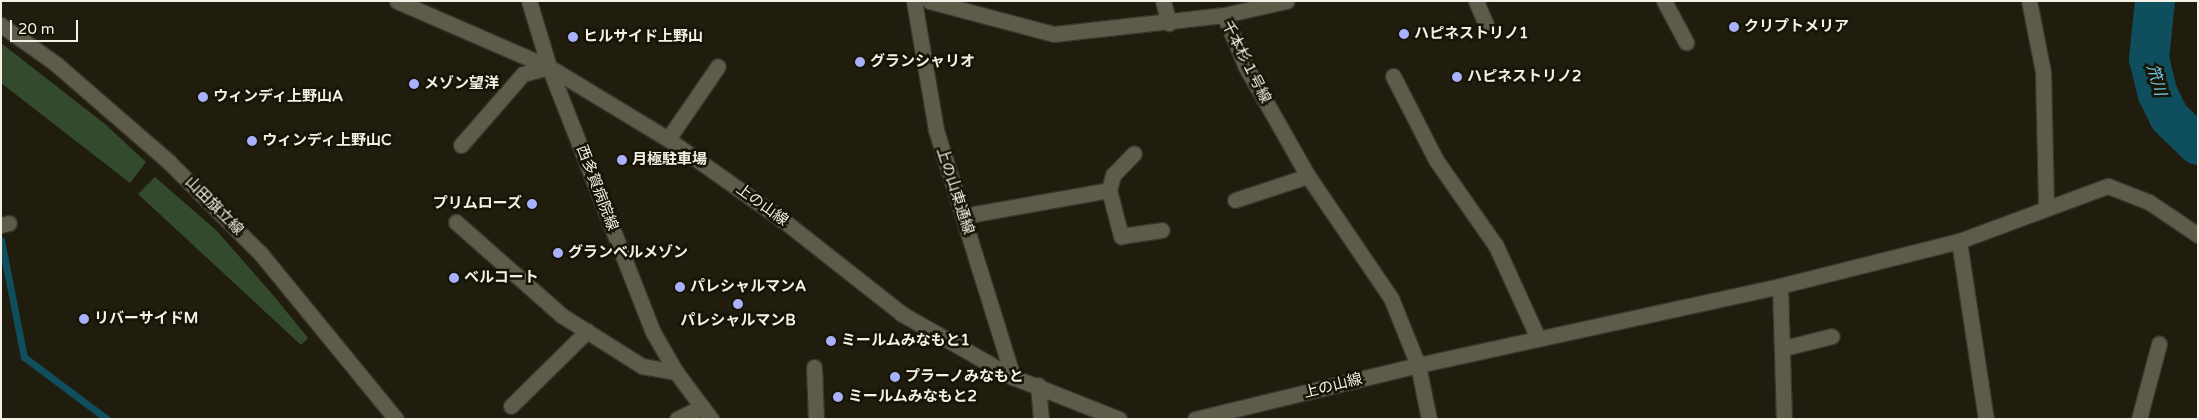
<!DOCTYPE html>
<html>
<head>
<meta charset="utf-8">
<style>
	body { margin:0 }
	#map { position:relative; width:2199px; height:420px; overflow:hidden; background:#201d0f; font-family:"Varela Round","Noto Sans JP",sans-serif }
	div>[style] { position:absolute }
	.green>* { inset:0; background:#334a2d }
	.stream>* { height:7px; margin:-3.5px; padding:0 3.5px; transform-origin:3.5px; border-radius:3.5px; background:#0f4e5d }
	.river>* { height:40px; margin:-20px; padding:0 20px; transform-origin:20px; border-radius:20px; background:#0f4e5d }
	.roads { filter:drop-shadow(1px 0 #38362e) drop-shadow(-1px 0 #38362e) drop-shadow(0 1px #38362e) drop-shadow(0 -1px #38362e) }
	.minor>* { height:15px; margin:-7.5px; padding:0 7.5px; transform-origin:7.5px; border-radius:7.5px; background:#5e5b4a }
	.tertiary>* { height:15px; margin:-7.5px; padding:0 7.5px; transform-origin:7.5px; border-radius:7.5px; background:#5e5b4a }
	.dots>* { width:14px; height:14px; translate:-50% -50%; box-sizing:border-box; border:2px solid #171406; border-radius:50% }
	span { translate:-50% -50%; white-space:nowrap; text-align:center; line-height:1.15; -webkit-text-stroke:5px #171406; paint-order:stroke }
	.poi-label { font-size:15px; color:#f2f0e7; font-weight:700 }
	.left { translate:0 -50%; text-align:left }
	.right { translate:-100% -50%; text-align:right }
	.street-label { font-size:15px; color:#f2f0e7 }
	.water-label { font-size:16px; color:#73cee9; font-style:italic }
	.frame { position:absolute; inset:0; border:2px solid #f2f0e7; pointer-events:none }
	.scale { position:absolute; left:10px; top:20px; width:68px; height:22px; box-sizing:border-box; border:2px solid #f2f0e7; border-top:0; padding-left:6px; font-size:15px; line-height:18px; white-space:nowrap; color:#f2f0e7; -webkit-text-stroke:4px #171406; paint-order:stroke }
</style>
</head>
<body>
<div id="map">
	<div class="green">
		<div style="clip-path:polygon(1px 43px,105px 124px,146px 162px,130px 183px,1px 83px)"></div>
		<div style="clip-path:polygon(155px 177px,217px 231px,273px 295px,308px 338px,301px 345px,138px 194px)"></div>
	</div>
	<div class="stream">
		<div style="left:1px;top:240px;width:119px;rotate:78.9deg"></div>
		<div style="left:24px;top:357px;width:104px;rotate:36.8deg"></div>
	</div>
	<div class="river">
		<div style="left:2155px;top:1px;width:58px;rotate:95.9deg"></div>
		<div style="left:2149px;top:59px;width:36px;rotate:76deg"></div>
		<div style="left:2158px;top:94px;width:25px;rotate:64deg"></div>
		<div style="left:2169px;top:117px;width:40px;rotate:44deg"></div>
	</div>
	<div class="roads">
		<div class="minor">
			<div style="left:529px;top:1px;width:69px;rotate:73.1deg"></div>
			<div style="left:914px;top:1px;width:131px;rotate:80.3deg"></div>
			<div style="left:936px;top:130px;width:259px;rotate:72.7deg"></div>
			<div style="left:929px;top:1px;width:129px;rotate:14.8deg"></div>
			<div style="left:1054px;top:34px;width:171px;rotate:-6.4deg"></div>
			<div style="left:1224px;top:15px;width:56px;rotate:67.1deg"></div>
			<div style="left:1246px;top:67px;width:125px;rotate:60.4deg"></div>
			<div style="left:1308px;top:176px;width:148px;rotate:55.8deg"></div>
			<div style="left:1391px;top:298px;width:72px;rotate:68.1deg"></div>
			<div style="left:1418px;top:365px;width:371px;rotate:-12.3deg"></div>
			<div style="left:1780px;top:286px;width:185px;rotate:-14.1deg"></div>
			<div style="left:1959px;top:241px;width:159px;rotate:-20.3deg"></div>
			<div style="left:2108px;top:186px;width:44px;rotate:21.3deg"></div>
			<div style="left:2149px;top:202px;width:59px;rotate:34deg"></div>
			<div style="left:1163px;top:1px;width:23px;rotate:75deg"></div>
			<div style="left:1476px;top:1px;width:25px;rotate:67deg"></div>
			<div style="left:1664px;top:1px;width:47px;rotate:61.8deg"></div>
			<div style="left:2029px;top:1px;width:72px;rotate:78.8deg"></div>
			<div style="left:2043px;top:72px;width:134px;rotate:88.7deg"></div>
			<div style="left:1224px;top:15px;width:64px;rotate:-12.7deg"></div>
			<div style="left:549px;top:67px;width:139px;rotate:31.2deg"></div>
			<div style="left:668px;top:139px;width:142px;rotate:35.3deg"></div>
			<div style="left:784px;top:221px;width:150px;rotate:38.2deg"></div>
			<div style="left:902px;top:314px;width:128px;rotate:29.6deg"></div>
			<div style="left:1013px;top:377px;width:114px;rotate:21.6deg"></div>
			<div style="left:1393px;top:76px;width:94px;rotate:62.9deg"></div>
			<div style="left:1436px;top:160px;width:105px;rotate:55.1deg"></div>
			<div style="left:1496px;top:246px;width:101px;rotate:65.5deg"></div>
			<div style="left:668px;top:139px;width:88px;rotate:-55.6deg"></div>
			<div style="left:461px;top:145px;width:94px;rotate:-48.9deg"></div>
			<div style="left:523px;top:74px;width:27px;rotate:-15deg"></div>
			<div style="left:1109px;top:190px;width:16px;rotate:-75deg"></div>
			<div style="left:1113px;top:175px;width:30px;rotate:-46deg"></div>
			<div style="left:1235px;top:200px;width:77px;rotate:-18.2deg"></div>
			<div style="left:963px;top:216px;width:148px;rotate:-10.1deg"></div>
			<div style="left:1109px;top:190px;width:48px;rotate:75.4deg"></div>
			<div style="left:1121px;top:236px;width:41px;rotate:-8.3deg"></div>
			<div style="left:456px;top:222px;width:140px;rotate:41.5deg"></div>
			<div style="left:561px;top:315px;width:96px;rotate:32.2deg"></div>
			<div style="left:642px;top:366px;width:35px;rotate:10deg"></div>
			<div style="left:1px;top:225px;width:8px;rotate:-14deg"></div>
			<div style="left:1959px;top:241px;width:180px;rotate:81.4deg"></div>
			<div style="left:1780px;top:286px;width:133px;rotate:88.3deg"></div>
			<div style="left:1784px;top:348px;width:49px;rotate:-14deg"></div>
			<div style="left:814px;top:367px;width:52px;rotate:87.8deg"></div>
			<div style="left:1038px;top:385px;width:34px;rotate:85deg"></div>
			<div style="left:511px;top:406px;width:107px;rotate:-44.6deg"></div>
			<div style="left:677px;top:419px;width:28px;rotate:-26deg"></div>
			<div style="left:1195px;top:419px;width:229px;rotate:-13.6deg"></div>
			<div style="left:1418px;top:365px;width:55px;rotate:78.5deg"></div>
			<div style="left:2139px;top:419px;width:78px;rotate:-75.1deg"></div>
		</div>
		<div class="tertiary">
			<div style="left:397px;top:1px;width:166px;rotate:23.5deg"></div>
			<div style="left:549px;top:67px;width:285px;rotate:68.6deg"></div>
			<div style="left:653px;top:332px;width:46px;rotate:60.1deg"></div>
			<div style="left:676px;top:372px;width:59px;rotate:53.3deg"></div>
			<div style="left:1px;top:25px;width:67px;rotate:35.3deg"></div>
			<div style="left:56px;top:64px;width:150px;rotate:40.9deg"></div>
			<div style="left:169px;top:162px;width:130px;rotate:45deg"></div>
			<div style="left:261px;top:254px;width:213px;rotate:50.7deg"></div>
		</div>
	</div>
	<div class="dots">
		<div style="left:1734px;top:27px;background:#a7b1fc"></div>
		<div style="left:1404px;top:34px;background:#a7b1fc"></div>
		<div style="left:573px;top:37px;background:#a7b1fc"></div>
		<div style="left:860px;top:62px;background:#a7b1fc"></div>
		<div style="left:1457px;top:77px;background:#a7b1fc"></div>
		<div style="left:414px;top:84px;background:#a7b1fc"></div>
		<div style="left:203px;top:97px;background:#a7b1fc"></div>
		<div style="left:252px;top:141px;background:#a7b1fc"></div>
		<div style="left:622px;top:160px;background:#a7b1fc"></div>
		<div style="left:532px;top:204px;background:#a7b1fc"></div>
		<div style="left:558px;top:253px;background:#a7b1fc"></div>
		<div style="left:454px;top:278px;background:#a7b1fc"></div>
		<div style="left:680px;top:287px;background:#a7b1fc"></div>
		<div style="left:738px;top:304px;background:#a7b1fc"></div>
		<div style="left:84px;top:319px;background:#a7b1fc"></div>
		<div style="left:831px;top:341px;background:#a7b1fc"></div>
		<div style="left:895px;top:377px;background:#a7b1fc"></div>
		<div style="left:838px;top:397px;background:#a7b1fc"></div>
	</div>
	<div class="poi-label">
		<span class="left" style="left:1744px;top:27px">クリプトメリア</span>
		<span class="left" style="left:1414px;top:34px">ハピネストリノ1</span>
		<span class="left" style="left:583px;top:37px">ヒルサイド上野山</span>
		<span class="left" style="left:870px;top:62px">グランシャリオ</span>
		<span class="left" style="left:1467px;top:77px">ハピネストリノ2</span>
		<span class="left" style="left:424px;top:84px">メゾン望洋</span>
		<span class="left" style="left:213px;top:97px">ウィンディ上野山A</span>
		<span class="left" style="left:262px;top:141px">ウィンディ上野山C</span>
		<span class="left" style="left:632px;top:160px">月極駐車場</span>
		<span class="right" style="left:522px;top:204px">プリムローズ</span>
		<span class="left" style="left:568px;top:253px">グランベルメゾン</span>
		<span class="left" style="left:464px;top:278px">ベルコート</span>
		<span class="left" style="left:690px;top:287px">パレシャルマンA</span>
		<span class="left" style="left:94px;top:319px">リバーサイドM</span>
		<span style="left:738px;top:321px">パレシャルマンB</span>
		<span class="left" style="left:841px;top:341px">ミールムみなもと1</span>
		<span class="left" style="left:905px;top:377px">プラーノみなもと</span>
		<span class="left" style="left:848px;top:397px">ミールムみなもと2</span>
	</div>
	<div class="street-label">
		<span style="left:1246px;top:62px;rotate:63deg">千本杉１号線</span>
		<span style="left:597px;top:188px;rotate:69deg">西多賀病院線</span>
		<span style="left:955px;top:191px;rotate:72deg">上の山東通線</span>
		<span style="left:762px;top:205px;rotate:36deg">上の山線</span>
		<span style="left:214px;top:206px;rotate:45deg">山田旗立線</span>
		<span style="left:1333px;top:386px;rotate:-14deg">上の山線</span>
	</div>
	<div class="water-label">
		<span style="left:2156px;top:80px;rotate:74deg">笊川</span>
	</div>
	<div class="frame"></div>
	<div class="scale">20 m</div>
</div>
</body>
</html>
